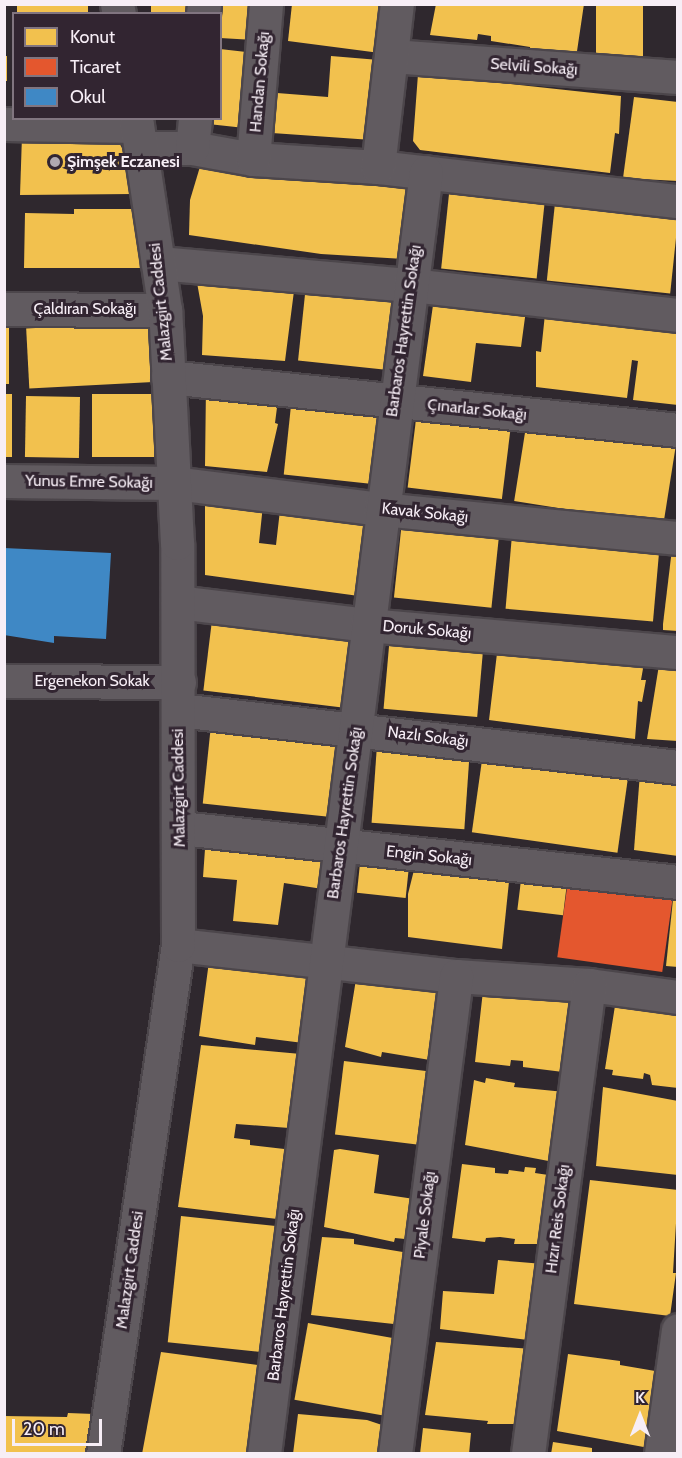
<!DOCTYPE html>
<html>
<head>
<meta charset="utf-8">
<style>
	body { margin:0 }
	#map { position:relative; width:682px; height:1458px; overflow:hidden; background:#2f282e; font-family:Cabin,sans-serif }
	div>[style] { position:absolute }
	.homes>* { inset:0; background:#f2c14e; transform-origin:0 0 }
	.shops>* { inset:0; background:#e4572e; transform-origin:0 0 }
	.schools>* { inset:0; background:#3f88c5 }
	.roads { filter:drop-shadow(2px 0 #4c464b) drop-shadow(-2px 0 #4c464b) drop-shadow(0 2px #4c464b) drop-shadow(0 -2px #4c464b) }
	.minor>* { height:33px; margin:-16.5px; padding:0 16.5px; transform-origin:16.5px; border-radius:16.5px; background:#615b60 }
	.dots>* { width:16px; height:16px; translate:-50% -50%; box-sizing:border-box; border:3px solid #322531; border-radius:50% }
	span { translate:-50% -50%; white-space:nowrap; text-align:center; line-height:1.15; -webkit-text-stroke:6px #322531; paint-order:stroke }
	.street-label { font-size:16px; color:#f7eef6 }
	.poi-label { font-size:16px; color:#f7eef6; font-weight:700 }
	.left { translate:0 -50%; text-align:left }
	.frame { position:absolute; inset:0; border:6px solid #f7eef6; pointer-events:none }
	.legend { position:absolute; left:12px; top:12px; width:210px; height:108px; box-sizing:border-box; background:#322531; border:2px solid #817580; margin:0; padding:8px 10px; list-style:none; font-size:18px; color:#f7eef6 }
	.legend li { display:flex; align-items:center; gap:12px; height:30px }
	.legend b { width:30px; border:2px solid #817580 }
	.north { position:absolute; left:610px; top:1386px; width:60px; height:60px; -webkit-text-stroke:4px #322531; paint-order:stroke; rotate:0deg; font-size:16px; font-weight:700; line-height:24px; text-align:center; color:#f7eef6 }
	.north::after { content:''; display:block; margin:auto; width:21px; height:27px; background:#f7eef6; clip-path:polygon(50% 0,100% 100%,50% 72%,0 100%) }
	.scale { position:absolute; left:12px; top:1419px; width:90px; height:27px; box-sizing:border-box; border:3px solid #f7eef6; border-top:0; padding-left:8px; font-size:18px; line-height:21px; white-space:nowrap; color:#f7eef6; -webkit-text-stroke:4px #322531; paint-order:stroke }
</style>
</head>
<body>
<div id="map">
	<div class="homes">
		<div style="left:17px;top:4px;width:71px;height:10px"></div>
		<div style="left:151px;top:4px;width:46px;height:10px"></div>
		<div style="clip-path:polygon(222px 4px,261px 4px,254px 40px,220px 38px)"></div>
		<div style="clip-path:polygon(292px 4px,384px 4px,380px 53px,288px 41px)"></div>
		<div style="clip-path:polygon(436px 4px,584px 4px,576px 58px,530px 51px,530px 47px,491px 41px,491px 36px,478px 34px,477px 40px,430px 35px)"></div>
		<div style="left:596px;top:4px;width:47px;height:54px"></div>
		<div style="clip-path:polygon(220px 49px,255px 53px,245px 128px,208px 124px,209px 118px,220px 118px)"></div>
		<div style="left:4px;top:56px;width:3px;height:25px"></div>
		<div style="clip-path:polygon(331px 56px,379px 60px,372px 140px,272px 133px,277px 93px,328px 97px)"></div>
		<div style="clip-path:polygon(418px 74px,621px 96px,619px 134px,615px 133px,610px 173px,420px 150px,413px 141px)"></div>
		<div style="clip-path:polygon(634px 97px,678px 102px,678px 181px,623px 178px)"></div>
		<div style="clip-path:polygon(114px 134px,130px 162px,133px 194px,20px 195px,22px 136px)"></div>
		<div style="clip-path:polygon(202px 160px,411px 176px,404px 259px,321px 254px,189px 235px,190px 200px)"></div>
		<div style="left:449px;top:194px;width:96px;height:75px;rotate:6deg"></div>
		<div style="left:555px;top:203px;width:124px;height:78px;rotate:6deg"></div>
		<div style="clip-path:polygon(74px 209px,134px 209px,142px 268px,24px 268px,25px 213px,74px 214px)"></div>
		<div style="clip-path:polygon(196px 277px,294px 291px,285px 361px,202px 355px,203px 316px)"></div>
		<div style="left:306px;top:285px;width:93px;height:76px;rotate:6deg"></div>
		<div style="clip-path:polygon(434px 298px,526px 310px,521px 347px,476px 343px,471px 382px,423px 376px)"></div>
		<div style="clip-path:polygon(545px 314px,678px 329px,678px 405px,633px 400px,638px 361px,632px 360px,627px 398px,536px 387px,536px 351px,541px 352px)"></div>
		<div style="left:150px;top:322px;width:60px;height:124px;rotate:87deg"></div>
		<div style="left:4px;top:324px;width:5px;height:60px"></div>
		<div style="clip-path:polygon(206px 385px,279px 392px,275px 423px,278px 424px,267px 472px,205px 466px)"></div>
		<div style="left:4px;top:394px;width:8px;height:63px"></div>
		<div style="left:92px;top:394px;width:62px;height:63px"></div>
		<div style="left:292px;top:396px;width:94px;height:79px;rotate:6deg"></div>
		<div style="left:80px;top:397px;width:61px;height:54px;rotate:91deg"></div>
		<div style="left:417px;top:411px;width:95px;height:77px;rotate:7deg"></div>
		<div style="left:527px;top:420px;width:151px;height:82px;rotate:9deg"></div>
		<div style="clip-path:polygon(205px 499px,263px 505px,259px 543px,276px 545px,280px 510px,367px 520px,359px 596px,205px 575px)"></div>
		<div style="left:402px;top:521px;width:98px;height:77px;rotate:6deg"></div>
		<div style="left:512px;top:535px;width:148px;height:74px;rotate:5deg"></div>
		<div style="clip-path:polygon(672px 549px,678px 549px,678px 631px,663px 630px,663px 624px)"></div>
		<div style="left:213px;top:612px;width:146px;height:79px;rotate:7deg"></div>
		<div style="left:390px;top:635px;width:94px;height:74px;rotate:5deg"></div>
		<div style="clip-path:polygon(498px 645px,644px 663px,641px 680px,646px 680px,642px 702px,638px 701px,635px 739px,489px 720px)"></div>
		<div style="clip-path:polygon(678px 664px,678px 741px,647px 739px,659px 665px)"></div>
		<div style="left:211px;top:725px;width:134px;height:79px;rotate:6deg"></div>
		<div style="left:377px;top:745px;width:93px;height:78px;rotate:4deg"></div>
		<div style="left:483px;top:753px;width:147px;height:80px;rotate:8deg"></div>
		<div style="clip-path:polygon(640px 773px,678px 776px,678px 856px,634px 850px)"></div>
		<div style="clip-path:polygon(206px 835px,334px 847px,329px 890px,284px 883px,278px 925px,233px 921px,237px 880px,203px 877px)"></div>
		<div style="left:361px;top:854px;width:49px;height:39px;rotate:6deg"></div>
		<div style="clip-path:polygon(416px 862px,510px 872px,502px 949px,408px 937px,408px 894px)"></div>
		<div style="left:522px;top:872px;width:46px;height:38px;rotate:7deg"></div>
		<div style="clip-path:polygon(674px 890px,678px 890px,678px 967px,666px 966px)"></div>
		<div style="clip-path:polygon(210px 954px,321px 968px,311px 1044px,256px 1037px,255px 1045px,199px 1036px)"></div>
		<div style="clip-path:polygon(358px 967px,454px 980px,442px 1062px,382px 1052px,381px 1057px,345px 1047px)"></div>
		<div style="clip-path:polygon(484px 982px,574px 993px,571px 1073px,523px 1067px,523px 1061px,511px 1060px,510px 1066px,475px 1062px)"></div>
		<div style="clip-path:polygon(617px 993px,678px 1003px,678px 1088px,652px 1085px,650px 1075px,644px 1073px,643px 1079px,612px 1075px,613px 1070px,605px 1069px)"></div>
		<div style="clip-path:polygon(201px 1045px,312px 1055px,302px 1129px,236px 1124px,234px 1138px,250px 1140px,250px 1145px,293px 1150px,286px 1220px,178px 1207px)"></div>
		<div style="left:344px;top:1061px;width:97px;height:74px;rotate:7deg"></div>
		<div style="clip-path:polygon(486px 1078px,515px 1083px,514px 1087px,565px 1092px,559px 1163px,465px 1145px,474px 1080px,485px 1083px)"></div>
		<div style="clip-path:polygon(603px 1087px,678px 1101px,678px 1175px,596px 1166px)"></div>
		<div style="clip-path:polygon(340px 1149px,379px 1155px,374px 1193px,421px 1200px,415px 1240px,395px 1238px,394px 1242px,324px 1227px,334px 1150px)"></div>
		<div style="clip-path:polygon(462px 1164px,495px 1168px,495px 1173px,508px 1174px,509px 1170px,524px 1172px,525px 1167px,536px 1168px,535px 1173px,555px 1176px,546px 1244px,514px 1244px,515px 1239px,500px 1237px,486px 1238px,485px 1242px,452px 1238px)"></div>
		<div style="clip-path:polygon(590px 1180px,678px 1190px,673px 1273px,676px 1273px,670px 1316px,574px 1304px)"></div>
		<div style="left:181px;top:1216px;width:105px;height:127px;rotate:6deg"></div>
		<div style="clip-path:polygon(322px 1237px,354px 1239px,354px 1244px,415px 1254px,403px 1325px,311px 1315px)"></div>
		<div style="clip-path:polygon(498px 1260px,543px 1264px,536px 1341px,440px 1329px,443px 1291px,494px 1294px)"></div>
		<div style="left:308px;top:1323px;width:96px;height:78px;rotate:10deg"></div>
		<div style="clip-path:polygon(436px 1342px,532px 1349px,524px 1424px,487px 1424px,488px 1421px,425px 1415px)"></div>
		<div style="clip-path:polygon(161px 1352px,265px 1366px,260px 1454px,142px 1454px)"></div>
		<div style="clip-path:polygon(568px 1354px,620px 1361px,620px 1365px,661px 1372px,649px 1448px,557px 1431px)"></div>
		<div style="clip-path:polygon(68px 1413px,94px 1414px,85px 1454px,4px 1454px,4px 1416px,67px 1417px)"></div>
		<div style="clip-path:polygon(298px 1414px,367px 1420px,391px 1428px,387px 1454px,293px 1454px)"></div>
		<div style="clip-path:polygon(423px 1428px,471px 1433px,469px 1454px,420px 1454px)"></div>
		<div style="clip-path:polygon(553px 1442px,592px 1448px,592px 1454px,551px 1454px)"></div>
	</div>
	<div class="shops">
		<div style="left:568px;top:881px;width:106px;height:77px;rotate:8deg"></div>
	</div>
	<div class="schools">
		<div style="clip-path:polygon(4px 548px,111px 553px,106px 639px,54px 636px,54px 643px,4px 635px)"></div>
	</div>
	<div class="roads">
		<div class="minor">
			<div style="left:117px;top:4px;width:10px;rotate:79deg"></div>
			<div style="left:203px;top:14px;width:10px;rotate:-84deg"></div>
			<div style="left:391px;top:56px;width:288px;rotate:4.2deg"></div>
			<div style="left:4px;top:124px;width:133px;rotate:0.9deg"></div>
			<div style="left:141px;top:148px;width:51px"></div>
			<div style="left:192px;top:148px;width:62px;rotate:10.2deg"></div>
			<div style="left:253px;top:159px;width:125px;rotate:3.7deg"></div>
			<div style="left:378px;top:167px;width:302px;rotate:6.5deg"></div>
			<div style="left:192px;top:148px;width:30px;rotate:-84deg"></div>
			<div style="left:253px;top:159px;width:156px;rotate:-85.2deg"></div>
			<div style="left:378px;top:167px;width:164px;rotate:-83.4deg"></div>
			<div style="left:158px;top:263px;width:254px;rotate:5deg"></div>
			<div style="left:411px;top:285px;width:269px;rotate:6.4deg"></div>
			<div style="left:4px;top:309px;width:161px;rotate:0.4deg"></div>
			<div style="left:168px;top:377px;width:513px;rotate:5.93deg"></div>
			<div style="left:4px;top:481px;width:170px;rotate:0.7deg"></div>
			<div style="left:174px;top:483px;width:209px;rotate:7.2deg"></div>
			<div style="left:381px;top:509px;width:298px;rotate:5.6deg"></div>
			<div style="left:178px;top:602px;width:190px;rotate:6.9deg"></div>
			<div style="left:367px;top:625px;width:312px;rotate:5deg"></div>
			<div style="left:4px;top:681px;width:175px;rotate:0.3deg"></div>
			<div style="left:179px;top:710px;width:502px;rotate:6.52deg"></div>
			<div style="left:181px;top:828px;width:500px;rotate:6.2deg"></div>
			<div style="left:178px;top:945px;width:280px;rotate:6.4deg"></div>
			<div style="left:456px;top:976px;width:133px;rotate:3.9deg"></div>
			<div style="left:589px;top:985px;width:90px;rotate:7.7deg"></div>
			<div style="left:103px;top:1454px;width:514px;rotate:-81.62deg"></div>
			<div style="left:178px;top:945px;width:402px;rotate:-90.1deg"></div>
			<div style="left:177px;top:543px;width:233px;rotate:-92.9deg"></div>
			<div style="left:165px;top:310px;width:194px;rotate:-98.6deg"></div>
			<div style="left:264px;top:1454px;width:1292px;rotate:-82.8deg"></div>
			<div style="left:395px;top:1454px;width:482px;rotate:-82.7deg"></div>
			<div style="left:528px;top:1454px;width:473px;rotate:-82.6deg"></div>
			<div style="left:661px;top:1454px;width:125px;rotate:-82.2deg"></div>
		</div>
	</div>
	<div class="dots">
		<div style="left:55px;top:162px;background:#b1a9b0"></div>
	</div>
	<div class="street-label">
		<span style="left:534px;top:67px;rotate:4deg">Selvili Sokağı</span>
		<span style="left:260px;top:82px;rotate:-85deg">Handan Sokağı</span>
		<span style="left:161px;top:302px;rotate:-96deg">Malazgirt Caddesi</span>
		<span style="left:85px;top:309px">Çaldıran Sokağı</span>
		<span style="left:404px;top:331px;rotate:-82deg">Barbaros Hayrettin Sokağı</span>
		<span style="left:477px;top:410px;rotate:6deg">Çınarlar Sokağı</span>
		<span style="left:89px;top:482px;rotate:1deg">Yunus Emre Sokağı</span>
		<span style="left:425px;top:513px;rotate:6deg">Kavak Sokağı</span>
		<span style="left:427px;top:630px;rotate:5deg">Doruk Sokağı</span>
		<span style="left:92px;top:681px">Ergenekon Sokak</span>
		<span style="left:428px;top:737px;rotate:7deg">Nazlı Sokağı</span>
		<span style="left:179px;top:788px;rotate:-91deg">Malazgirt Caddesi</span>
		<span style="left:345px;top:813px;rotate:-82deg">Barbaros Hayrettin Sokağı</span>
		<span style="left:429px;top:856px;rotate:6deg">Engin Sokağı</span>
		<span style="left:425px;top:1215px;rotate:-83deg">Piyale Sokağı</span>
		<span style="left:558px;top:1219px;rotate:-83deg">Hızır Reis Sokağı</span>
		<span style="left:130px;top:1270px;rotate:-82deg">Malazgirt Caddesi</span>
		<span style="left:284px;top:1295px;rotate:-83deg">Barbaros Hayrettin Sokağı</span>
	</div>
	<div class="poi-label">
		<span class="left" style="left:67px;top:162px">Şimşek Eczanesi</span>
	</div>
	<div class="frame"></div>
	<ul class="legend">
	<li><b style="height:16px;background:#f2c14e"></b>Konut</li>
	<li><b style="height:16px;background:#e4572e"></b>Ticaret</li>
	<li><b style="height:16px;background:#3f88c5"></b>Okul</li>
	</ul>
	<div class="north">K</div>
	<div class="scale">20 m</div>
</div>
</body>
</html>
